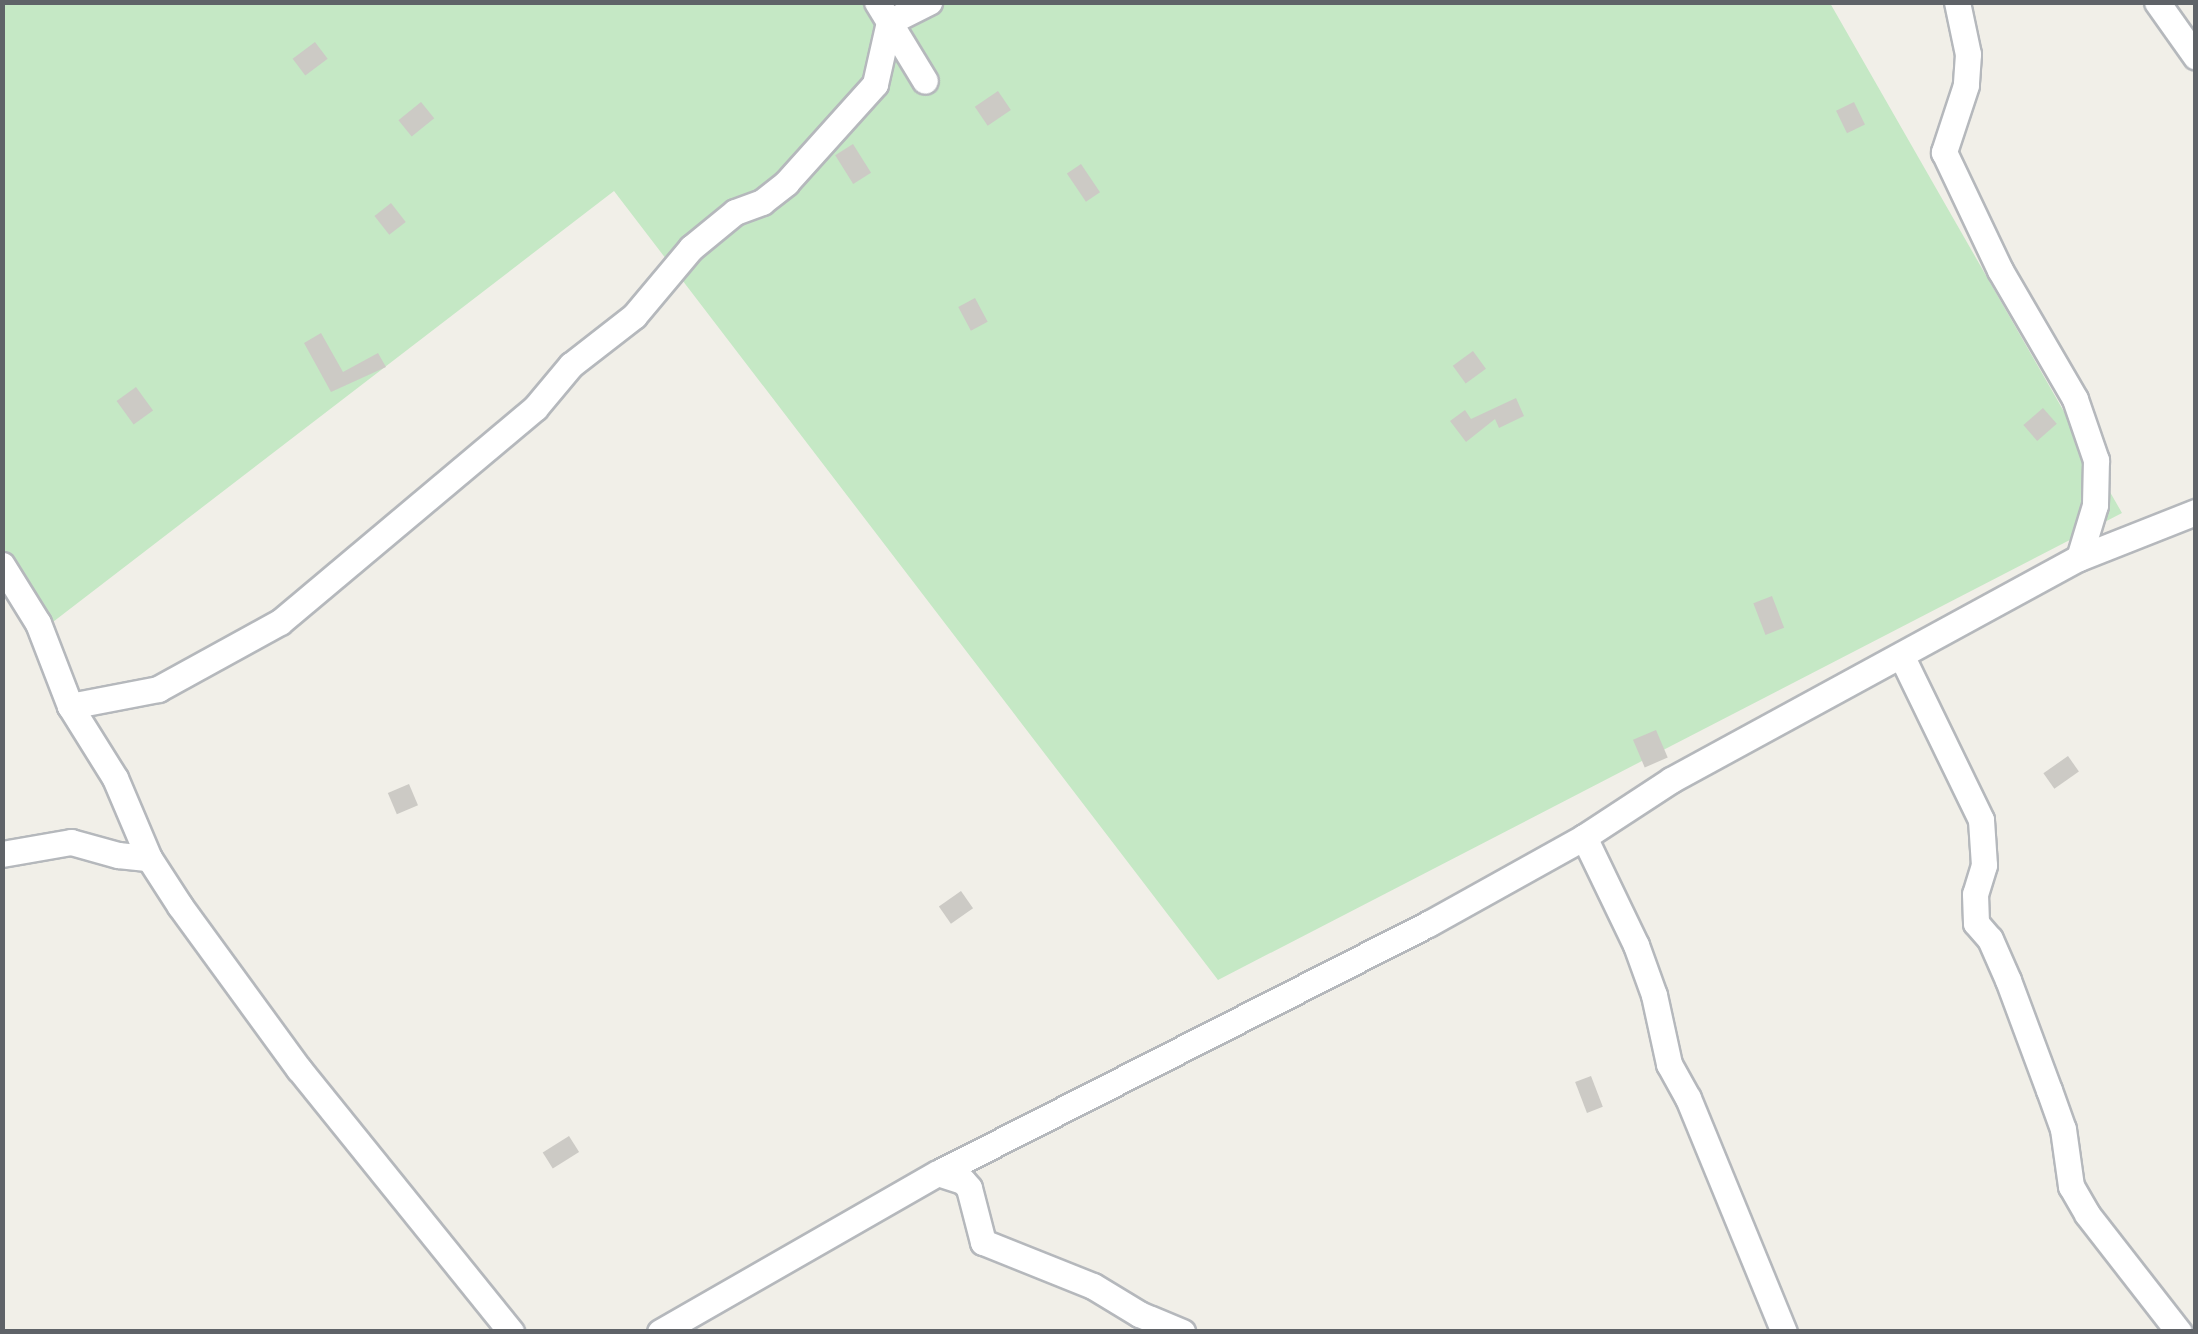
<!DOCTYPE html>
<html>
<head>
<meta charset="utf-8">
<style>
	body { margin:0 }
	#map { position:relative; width:2198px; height:1334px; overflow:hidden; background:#f1efe8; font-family:"PT Sans",sans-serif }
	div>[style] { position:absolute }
	.green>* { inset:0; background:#c5e8c5 }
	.building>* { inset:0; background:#cccac5; transform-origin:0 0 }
	.roads { filter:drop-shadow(2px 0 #b5b8bc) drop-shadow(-2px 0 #b5b8bc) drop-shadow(0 2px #b5b8bc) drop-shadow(0 -2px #b5b8bc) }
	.minor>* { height:25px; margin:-12.5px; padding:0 12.5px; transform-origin:12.5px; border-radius:12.5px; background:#fff }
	span { translate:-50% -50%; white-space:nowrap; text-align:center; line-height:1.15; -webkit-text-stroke:10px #fff; paint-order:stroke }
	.frame { position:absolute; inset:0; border:5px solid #5f6368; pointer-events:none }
</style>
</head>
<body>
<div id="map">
	<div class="green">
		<div style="clip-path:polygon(2px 3px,1830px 3px,2122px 513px,1218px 980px,614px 191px,49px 625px,3px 562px)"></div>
	</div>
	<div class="building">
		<div style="left:315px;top:42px;width:21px;height:28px;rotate:53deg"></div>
		<div style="left:998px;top:91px;width:23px;height:28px;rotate:56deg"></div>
		<div style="left:421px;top:102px;width:21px;height:29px;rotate:51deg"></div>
		<div style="left:1854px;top:102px;width:25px;height:20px;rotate:64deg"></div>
		<div style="left:853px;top:144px;width:34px;height:21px;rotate:58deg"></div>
		<div style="left:1081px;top:164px;width:34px;height:17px;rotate:56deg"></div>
		<div style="left:391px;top:203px;width:24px;height:21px;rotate:52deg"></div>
		<div style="left:975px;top:298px;width:27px;height:19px;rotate:62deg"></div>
		<div style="clip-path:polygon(321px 333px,343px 372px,378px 353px,386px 367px,331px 392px,304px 343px)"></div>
		<div style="left:1473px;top:351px;width:22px;height:25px;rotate:54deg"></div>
		<div style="left:136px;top:387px;width:29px;height:24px;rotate:54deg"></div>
		<div style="clip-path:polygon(1516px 398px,1524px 416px,1499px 428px,1495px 419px,1466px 442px,1450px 421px,1465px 410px,1471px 419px)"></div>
		<div style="left:2043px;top:408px;width:21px;height:26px;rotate:49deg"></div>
		<div style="left:1772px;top:596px;width:34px;height:20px;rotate:69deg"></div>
		<div style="left:1656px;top:730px;width:30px;height:25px;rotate:67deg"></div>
		<div style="left:2068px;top:756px;width:19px;height:30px;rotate:55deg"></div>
		<div style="left:409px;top:784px;width:23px;height:23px;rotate:67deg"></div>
		<div style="left:961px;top:891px;width:21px;height:27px;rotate:55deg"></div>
		<div style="left:1591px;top:1076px;width:33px;height:17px;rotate:69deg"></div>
		<div style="left:569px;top:1136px;width:19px;height:31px;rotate:58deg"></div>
	</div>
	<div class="roads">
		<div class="minor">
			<div style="left:877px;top:2px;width:92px;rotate:58.7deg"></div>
			<div style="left:1957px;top:2px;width:53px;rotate:78.1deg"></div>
			<div style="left:1968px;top:54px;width:31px;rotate:94deg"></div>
			<div style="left:1966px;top:85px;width:71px;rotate:108.2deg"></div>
			<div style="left:1944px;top:152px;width:131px;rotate:64.6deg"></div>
			<div style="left:2000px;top:270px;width:149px;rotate:59.8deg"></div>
			<div style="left:2075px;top:399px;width:65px;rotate:71deg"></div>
			<div style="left:2096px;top:460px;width:45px;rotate:91.3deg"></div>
			<div style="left:2095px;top:505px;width:55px;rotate:106.8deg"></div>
			<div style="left:2157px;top:2px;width:67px;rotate:54.7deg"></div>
			<div style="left:2px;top:565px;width:68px;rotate:58.2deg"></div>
			<div style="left:38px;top:623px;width:89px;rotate:68.9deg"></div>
			<div style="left:70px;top:706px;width:85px;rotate:58deg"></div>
			<div style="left:115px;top:778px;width:87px;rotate:67deg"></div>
			<div style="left:149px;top:858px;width:57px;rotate:57.1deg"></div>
			<div style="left:180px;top:906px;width:202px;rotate:53.9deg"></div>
			<div style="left:299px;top:1069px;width:338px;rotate:51.1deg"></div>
			<div style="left:1902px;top:657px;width:181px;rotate:64.1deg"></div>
			<div style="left:1981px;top:820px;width:45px;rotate:86.2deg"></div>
			<div style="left:1984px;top:865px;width:30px;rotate:107deg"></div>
			<div style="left:1975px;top:894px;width:29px;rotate:88deg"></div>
			<div style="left:1976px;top:923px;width:21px;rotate:49deg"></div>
			<div style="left:1990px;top:939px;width:45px;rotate:66.3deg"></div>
			<div style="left:2008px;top:980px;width:117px;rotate:69.6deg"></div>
			<div style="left:2049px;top:1090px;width:41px;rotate:70.3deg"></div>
			<div style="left:2063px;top:1129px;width:58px;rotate:82deg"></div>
			<div style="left:2071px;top:1186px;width:32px;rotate:60deg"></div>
			<div style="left:2087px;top:1214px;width:150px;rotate:52.1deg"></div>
			<div style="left:70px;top:706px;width:90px;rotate:-10.9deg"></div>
			<div style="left:158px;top:689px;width:139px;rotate:-28.8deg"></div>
			<div style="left:280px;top:622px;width:333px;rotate:-40deg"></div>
			<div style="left:535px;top:408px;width:56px;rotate:-50.1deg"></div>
			<div style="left:571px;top:365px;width:80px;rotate:-37.9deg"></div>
			<div style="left:634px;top:316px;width:89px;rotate:-50deg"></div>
			<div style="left:691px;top:248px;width:57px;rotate:-39.3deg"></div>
			<div style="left:735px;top:212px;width:29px;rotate:-20deg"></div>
			<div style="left:762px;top:202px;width:31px;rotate:-38deg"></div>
			<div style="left:786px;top:183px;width:133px;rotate:-48deg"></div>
			<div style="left:875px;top:84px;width:64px;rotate:-77.3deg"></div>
			<div style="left:889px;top:22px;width:45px;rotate:-26.6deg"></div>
			<div style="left:1584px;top:837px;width:120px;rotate:64.3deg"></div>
			<div style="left:1636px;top:945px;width:53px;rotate:70.2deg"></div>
			<div style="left:1654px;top:995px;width:71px;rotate:77.7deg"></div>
			<div style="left:1669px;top:1064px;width:39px;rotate:61deg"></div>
			<div style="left:1688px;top:1098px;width:253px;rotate:67.7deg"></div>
			<div style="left:2px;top:854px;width:70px;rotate:-9.9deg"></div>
			<div style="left:71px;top:842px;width:49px;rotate:15.5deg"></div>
			<div style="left:118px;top:855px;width:31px;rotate:6deg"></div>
			<div style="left:938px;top:1173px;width:26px;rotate:18deg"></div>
			<div style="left:963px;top:1181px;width:9px;rotate:49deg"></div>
			<div style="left:969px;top:1188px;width:56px;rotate:75.5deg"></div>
			<div style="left:983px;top:1242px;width:118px;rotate:21.8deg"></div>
			<div style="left:1093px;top:1286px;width:54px;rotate:31.3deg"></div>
			<div style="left:1139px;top:1314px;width:47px;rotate:22.7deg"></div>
			<div style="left:660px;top:1332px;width:320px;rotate:-29.8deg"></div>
			<div style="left:938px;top:1173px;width:550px;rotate:-26.94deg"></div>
			<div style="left:1428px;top:924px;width:179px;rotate:-29.1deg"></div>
			<div style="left:1584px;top:837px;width:104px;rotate:-33.2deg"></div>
			<div style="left:1671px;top:780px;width:464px;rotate:-28.6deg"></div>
			<div style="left:2079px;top:558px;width:126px;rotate:-21.5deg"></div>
		</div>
	</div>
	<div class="frame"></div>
</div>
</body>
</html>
